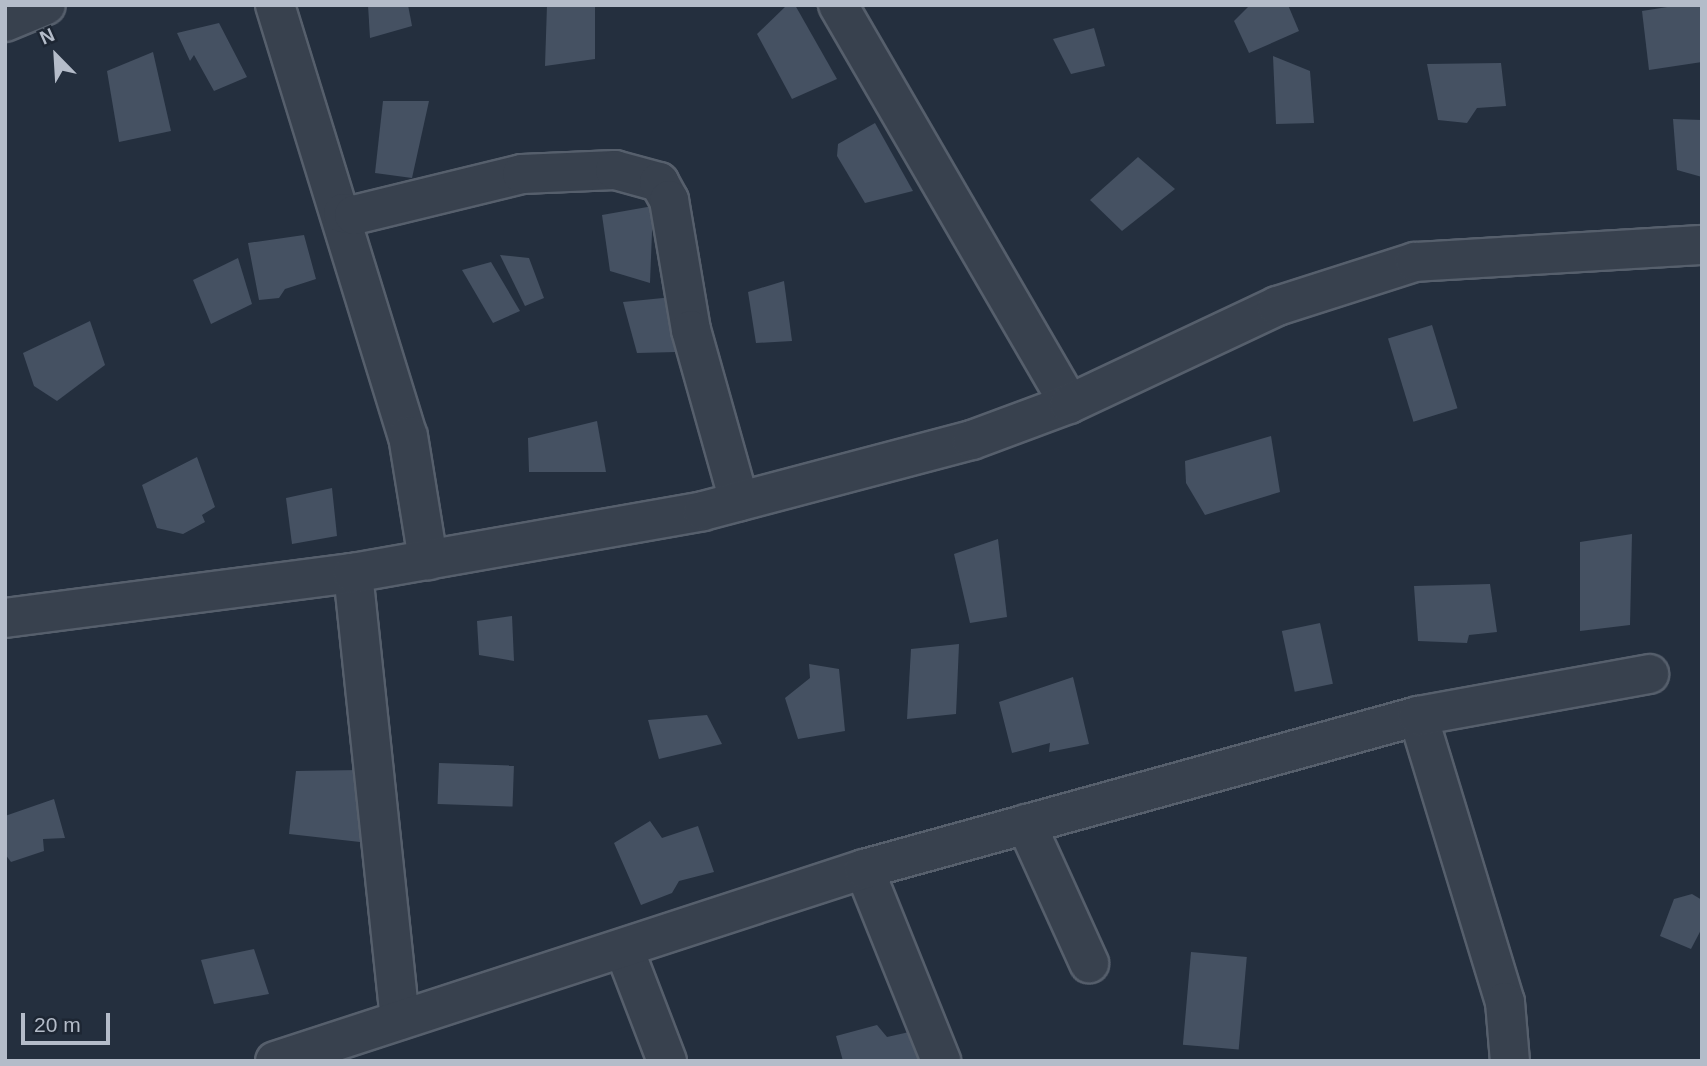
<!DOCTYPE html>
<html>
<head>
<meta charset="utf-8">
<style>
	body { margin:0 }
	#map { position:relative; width:1707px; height:1066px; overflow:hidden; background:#242f3e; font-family:Arial,sans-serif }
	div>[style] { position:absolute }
	.building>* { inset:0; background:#455162; transform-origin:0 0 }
	.roads { filter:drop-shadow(2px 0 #565f6c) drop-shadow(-2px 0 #565f6c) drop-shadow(0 2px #565f6c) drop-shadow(0 -2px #565f6c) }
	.minor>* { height:38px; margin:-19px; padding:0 19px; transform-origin:19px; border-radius:19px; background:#38414e }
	span { translate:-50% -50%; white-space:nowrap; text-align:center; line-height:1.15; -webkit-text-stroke:6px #1d2633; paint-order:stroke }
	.frame { position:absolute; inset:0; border:7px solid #b4bcc9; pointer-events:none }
	.north { position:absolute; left:21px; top:21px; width:70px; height:70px; -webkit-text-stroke:5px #1d2633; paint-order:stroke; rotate:336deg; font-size:19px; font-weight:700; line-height:28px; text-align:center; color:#b4bcc9 }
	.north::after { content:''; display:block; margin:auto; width:24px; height:32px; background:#b4bcc9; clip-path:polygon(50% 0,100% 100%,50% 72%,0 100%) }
	.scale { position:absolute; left:21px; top:1013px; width:89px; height:32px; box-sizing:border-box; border:4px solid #b4bcc9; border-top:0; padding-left:9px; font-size:21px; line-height:24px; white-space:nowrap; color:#b4bcc9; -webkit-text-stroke:5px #1d2633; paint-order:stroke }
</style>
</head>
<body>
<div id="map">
	<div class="building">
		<div style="clip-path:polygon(368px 5px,408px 5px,412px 26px,370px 38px)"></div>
		<div style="clip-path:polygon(547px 5px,595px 5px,595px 59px,545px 66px)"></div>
		<div style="clip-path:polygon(787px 5px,795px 5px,837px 79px,792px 99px,757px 34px)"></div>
		<div style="clip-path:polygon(1250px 5px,1288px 5px,1299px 31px,1249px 53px,1234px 21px)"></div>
		<div style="clip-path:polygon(1680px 5px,1702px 5px,1702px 62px,1649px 70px,1642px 11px)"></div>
		<div style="clip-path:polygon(219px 23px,247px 77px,214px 91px,194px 55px,190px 61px,177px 33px)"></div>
		<div style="clip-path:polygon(1094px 28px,1105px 66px,1071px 74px,1053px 39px)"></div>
		<div style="clip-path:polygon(153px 52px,171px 131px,119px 142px,107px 71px)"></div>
		<div style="clip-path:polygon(1273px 56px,1310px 71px,1314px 123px,1276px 124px)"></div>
		<div style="clip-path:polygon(1501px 63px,1506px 106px,1477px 108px,1467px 123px,1438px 120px,1427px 64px)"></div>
		<div style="clip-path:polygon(383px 101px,429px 101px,412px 178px,375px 173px)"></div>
		<div style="clip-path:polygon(1673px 119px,1702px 120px,1702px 177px,1677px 170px)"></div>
		<div style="clip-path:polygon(875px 123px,913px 191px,865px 203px,837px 156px,838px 144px)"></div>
		<div style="clip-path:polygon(1138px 157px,1175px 189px,1122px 231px,1090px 200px)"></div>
		<div style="clip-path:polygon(653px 206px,650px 283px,610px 271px,602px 215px)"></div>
		<div style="clip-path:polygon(304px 235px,316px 279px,285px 289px,279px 298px,259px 300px,248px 243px)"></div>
		<div style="clip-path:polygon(500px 255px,529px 258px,544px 298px,525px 306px)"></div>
		<div style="clip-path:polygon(238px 258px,252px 304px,211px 324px,193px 280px)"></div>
		<div style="clip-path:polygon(491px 262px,520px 311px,493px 323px,462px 270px)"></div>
		<div style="clip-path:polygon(784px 281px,792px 341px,756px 343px,748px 292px)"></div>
		<div style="clip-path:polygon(683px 296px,676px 352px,637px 353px,623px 302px)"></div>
		<div style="clip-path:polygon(90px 321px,105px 365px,57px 401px,34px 386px,23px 353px)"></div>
		<div style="left:1432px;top:325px;width:87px;height:46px;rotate:73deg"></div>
		<div style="clip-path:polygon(597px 421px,606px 472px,529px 472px,528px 438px)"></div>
		<div style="clip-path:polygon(1271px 436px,1280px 492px,1205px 515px,1186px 483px,1185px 461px)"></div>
		<div style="clip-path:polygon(197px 457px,215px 507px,202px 515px,205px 522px,183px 534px,157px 528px,142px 485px)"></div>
		<div style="clip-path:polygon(332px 488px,337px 536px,292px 544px,286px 498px)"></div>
		<div style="clip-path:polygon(1632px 534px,1630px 625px,1580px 631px,1580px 542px)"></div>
		<div style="clip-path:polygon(998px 539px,1007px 617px,970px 623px,954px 554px)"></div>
		<div style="clip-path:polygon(1490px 584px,1497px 632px,1469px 635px,1467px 643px,1418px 641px,1414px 586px)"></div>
		<div style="clip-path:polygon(512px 616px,514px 661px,479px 655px,477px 621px)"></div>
		<div style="left:1320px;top:623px;width:62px;height:39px;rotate:78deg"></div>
		<div style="clip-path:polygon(959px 644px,956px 714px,907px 719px,911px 649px)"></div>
		<div style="clip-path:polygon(809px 664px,839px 669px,845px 731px,798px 739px,785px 698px,810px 678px)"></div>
		<div style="clip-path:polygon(1073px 677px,1089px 744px,1049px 752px,1050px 743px,1012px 753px,999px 702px)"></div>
		<div style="clip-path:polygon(707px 715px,722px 744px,659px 759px,648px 720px)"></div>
		<div style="left:439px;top:763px;width:75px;height:41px;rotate:2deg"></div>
		<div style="clip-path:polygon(360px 770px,360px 842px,289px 834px,296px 771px)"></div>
		<div style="clip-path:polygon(54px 799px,65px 838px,43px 839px,44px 851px,11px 862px,5px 854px,5px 816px)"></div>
		<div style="clip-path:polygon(650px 821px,662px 838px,698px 826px,714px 872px,679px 881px,672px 893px,641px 905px,614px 843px)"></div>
		<div style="clip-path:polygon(1692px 894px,1702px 900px,1702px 928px,1691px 949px,1660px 936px,1674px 899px)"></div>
		<div style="clip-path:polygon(254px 949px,269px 994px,214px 1004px,201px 960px)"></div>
		<div style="left:1191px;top:952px;width:56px;height:93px;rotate:5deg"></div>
		<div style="clip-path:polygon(877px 1025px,887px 1037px,927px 1028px,936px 1061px,843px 1061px,836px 1036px)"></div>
	</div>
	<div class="roads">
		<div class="minor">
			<div style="left:275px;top:5px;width:451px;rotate:72.9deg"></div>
			<div style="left:408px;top:436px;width:126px;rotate:80.8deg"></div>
			<div style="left:838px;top:5px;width:461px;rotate:59.9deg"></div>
			<div style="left:5px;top:22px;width:44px;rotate:-22.5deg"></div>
			<div style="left:343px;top:213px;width:11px;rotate:10deg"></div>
			<div style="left:354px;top:215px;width:173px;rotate:-13.7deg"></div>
			<div style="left:522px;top:174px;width:93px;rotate:-2.5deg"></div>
			<div style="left:615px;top:170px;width:46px;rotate:15.3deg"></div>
			<div style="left:659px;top:182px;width:21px;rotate:61deg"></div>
			<div style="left:669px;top:200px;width:132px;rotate:80.4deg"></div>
			<div style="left:691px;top:330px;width:178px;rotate:74.3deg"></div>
			<div style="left:353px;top:573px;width:449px;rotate:84deg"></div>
			<div style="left:5px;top:618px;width:351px;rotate:-7.4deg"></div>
			<div style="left:353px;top:573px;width:355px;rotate:-10deg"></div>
			<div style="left:703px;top:511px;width:278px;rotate:-14.8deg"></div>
			<div style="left:972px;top:440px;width:103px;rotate:-20.4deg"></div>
			<div style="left:1069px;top:404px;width:230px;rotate:-25.2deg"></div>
			<div style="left:1277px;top:306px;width:145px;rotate:-17.7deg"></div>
			<div style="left:1415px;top:262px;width:288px;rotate:-3.4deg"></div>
			<div style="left:1418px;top:716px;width:299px;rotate:73.1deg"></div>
			<div style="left:1505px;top:1002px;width:59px;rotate:85.2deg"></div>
			<div style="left:1026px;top:824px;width:153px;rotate:65.6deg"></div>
			<div style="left:864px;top:869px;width:207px;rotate:68.1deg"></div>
			<div style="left:624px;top:949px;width:120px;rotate:69deg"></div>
			<div style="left:275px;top:1061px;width:620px;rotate:-18.05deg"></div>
			<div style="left:864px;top:869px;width:575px;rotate:-15.44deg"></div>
			<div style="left:1418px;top:716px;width:235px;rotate:-10.3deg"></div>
		</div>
	</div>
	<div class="frame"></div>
	<div class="north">N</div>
	<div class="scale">20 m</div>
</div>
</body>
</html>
